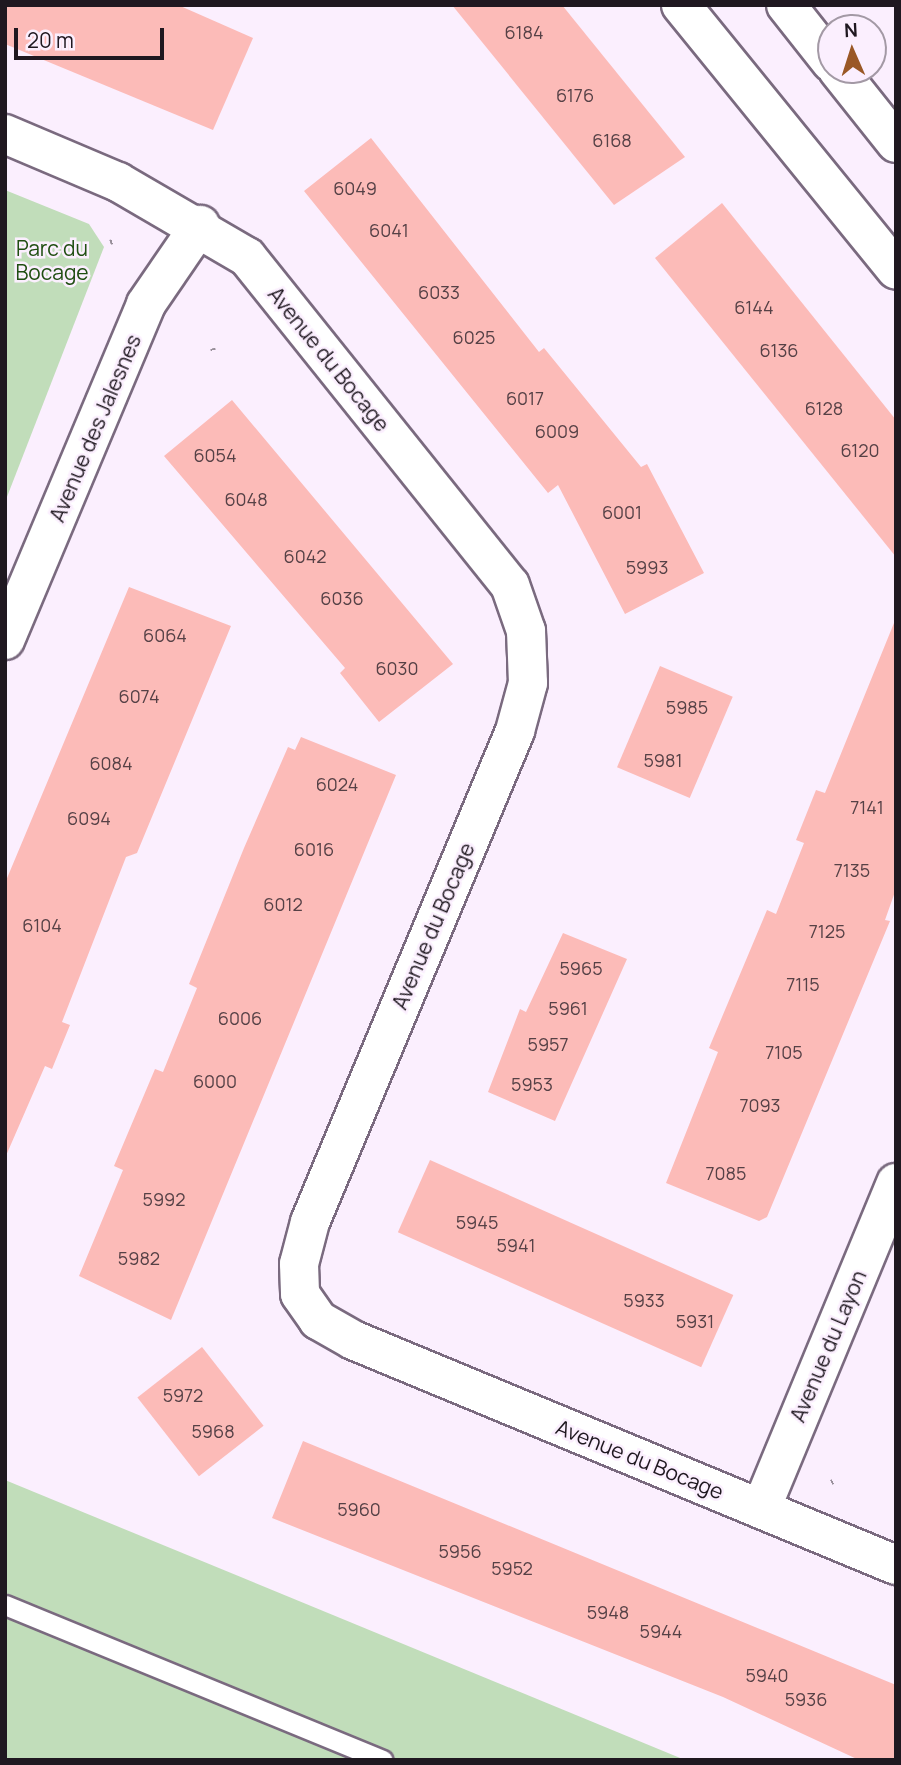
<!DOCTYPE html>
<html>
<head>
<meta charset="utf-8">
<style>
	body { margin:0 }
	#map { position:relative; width:901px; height:1765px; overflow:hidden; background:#fbeffe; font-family:Manrope,sans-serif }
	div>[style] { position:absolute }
	.green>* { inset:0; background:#c1ddba }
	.building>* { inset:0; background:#fcbbb8; transform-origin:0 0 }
	.path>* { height:4.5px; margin-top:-2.25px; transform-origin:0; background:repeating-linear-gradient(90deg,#988f9a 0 2px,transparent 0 7px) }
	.roads { filter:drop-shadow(2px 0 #7a6a7f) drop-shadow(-2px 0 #7a6a7f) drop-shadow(0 2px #7a6a7f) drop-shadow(0 -2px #7a6a7f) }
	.lane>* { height:19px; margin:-9.5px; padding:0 9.5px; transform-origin:9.5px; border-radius:9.5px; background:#fff }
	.street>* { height:38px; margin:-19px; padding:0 19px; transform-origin:19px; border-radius:19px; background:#fff }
	.secondary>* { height:38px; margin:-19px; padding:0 19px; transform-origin:19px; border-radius:19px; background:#fff }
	span { translate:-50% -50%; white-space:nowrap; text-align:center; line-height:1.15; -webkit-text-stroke:5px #fbeffe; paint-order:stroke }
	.number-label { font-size:18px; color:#564146 }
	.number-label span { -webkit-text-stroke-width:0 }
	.park-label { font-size:21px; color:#1f4e11 }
	.street-label { font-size:21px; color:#1f1820 }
	.frame { position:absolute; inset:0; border:7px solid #1f1820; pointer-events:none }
	.north { position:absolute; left:817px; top:14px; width:70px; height:70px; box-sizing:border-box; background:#fbeffe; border:2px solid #a399a5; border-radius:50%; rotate:357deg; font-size:19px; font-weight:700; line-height:28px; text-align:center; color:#1f1820 }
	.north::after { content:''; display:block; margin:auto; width:24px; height:32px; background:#9a5826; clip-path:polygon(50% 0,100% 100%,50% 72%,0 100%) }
	.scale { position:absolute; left:14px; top:28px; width:150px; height:32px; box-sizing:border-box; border:4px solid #1f1820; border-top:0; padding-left:9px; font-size:21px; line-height:24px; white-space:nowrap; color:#1f1820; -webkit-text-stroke:5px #fbeffe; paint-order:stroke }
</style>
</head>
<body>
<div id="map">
	<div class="green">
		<div style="clip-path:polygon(5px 190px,89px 224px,104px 247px,5px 502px)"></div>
		<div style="clip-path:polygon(5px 1480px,685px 1760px,5px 1760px)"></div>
	</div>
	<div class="building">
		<div style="clip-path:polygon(5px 5px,178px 5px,253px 38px,213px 130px,5px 44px)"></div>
		<div style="clip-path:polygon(452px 5px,562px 5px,685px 157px,614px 205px)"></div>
		<div style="clip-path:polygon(371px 138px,539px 352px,544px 348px,641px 467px,647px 464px,704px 573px,625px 614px,558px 485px,548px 493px,304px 191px)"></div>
		<div style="clip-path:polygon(722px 203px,896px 420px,896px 557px,655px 258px)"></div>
		<div style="clip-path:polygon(232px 400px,453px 664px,379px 722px,340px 673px,345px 668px,164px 456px)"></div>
		<div style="clip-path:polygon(129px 587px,231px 626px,137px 853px,126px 857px,62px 1022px,70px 1025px,52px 1069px,45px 1066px,5px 1158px,5px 883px)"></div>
		<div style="clip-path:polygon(896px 618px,896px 889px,885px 920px,890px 921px,767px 1217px,759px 1221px,666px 1183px,718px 1052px,709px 1048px,767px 910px,776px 914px,804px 843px,796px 840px,816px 790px,825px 793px)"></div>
		<div style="left:660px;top:666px;width:79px;height:110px;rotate:23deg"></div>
		<div style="clip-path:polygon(301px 737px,396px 775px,171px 1320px,79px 1276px,123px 1170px,114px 1166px,155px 1069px,163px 1072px,197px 988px,189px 984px,244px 848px,288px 747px,295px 750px)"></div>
		<div style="clip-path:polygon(563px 933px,627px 959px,555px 1121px,488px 1092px,520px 1009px,526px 1012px)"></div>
		<div style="left:430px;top:1160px;width:332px;height:79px;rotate:24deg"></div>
		<div style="left:202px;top:1347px;width:100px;height:82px;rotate:52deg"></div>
		<div style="clip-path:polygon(303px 1441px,896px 1685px,896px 1760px,859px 1760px,723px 1697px,272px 1518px)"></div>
	</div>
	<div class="path">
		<div style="left:110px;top:242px;width:6px;rotate:-18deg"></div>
		<div style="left:213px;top:348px;width:5px;rotate:79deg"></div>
		<div style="left:831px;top:1482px;width:4px;rotate:-27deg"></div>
	</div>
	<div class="roads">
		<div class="lane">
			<div style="left:5px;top:1605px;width:408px;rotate:22.3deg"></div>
		</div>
		<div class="street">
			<div style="left:5px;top:134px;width:123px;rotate:23deg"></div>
			<div style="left:118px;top:182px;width:149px;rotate:30.2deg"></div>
			<div style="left:247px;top:257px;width:420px;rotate:51.3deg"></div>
			<div style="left:510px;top:585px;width:49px;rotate:70.8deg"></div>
			<div style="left:526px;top:631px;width:52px;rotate:87.8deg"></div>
			<div style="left:528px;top:683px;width:50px;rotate:105.2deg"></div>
			<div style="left:515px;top:731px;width:532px;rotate:112.66deg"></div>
			<div style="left:310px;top:1222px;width:43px;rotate:104.7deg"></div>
			<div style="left:299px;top:1264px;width:30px;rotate:88deg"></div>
			<div style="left:300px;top:1294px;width:32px;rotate:55deg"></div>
			<div style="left:318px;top:1320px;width:40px;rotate:29.7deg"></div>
			<div style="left:353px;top:1340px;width:588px;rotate:22.51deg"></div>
			<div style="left:5px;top:640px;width:364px;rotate:-67.2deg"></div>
			<div style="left:146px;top:304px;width:96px;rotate:-55.6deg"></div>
			<div style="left:761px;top:1509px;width:353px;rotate:-67.5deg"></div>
		</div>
		<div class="secondary">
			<div style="left:681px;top:5px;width:341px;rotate:50.9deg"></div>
			<div style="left:786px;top:5px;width:73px;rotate:51.7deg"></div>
			<div style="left:838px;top:70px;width:93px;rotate:51.5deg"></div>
		</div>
	</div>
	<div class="number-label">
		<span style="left:524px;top:32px">6184</span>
		<span style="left:575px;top:95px">6176</span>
		<span style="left:612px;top:140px">6168</span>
		<span style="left:355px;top:188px">6049</span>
		<span style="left:389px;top:230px">6041</span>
		<span style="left:439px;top:292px">6033</span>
		<span style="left:754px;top:307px">6144</span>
		<span style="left:474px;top:337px">6025</span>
		<span style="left:779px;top:350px">6136</span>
		<span style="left:525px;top:398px">6017</span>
		<span style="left:824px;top:408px">6128</span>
		<span style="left:557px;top:431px">6009</span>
		<span style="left:860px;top:450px">6120</span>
		<span style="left:215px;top:455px">6054</span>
		<span style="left:246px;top:499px">6048</span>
		<span style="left:622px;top:512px">6001</span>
		<span style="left:305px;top:556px">6042</span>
		<span style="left:647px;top:567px">5993</span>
		<span style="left:342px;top:598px">6036</span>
		<span style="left:165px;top:635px">6064</span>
		<span style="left:397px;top:668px">6030</span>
		<span style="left:139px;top:696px">6074</span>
		<span style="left:687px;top:707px">5985</span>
		<span style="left:663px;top:760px">5981</span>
		<span style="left:111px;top:763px">6084</span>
		<span style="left:337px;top:784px">6024</span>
		<span style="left:867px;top:807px">7141</span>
		<span style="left:89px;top:818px">6094</span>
		<span style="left:314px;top:849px">6016</span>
		<span style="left:852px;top:870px">7135</span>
		<span style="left:283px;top:904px">6012</span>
		<span style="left:42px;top:925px">6104</span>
		<span style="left:827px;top:931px">7125</span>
		<span style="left:581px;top:968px">5965</span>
		<span style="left:803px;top:984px">7115</span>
		<span style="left:568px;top:1008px">5961</span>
		<span style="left:240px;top:1018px">6006</span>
		<span style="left:548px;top:1044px">5957</span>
		<span style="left:784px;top:1052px">7105</span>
		<span style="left:215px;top:1081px">6000</span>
		<span style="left:532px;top:1084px">5953</span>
		<span style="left:760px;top:1105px">7093</span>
		<span style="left:726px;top:1173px">7085</span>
		<span style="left:164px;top:1199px">5992</span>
		<span style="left:477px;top:1222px">5945</span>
		<span style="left:516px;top:1245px">5941</span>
		<span style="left:139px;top:1258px">5982</span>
		<span style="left:644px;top:1300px">5933</span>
		<span style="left:695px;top:1321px">5931</span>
		<span style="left:183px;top:1395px">5972</span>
		<span style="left:213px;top:1431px">5968</span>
		<span style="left:359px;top:1509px">5960</span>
		<span style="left:460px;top:1551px">5956</span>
		<span style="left:512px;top:1568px">5952</span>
		<span style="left:608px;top:1612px">5948</span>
		<span style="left:661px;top:1631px">5944</span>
		<span style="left:767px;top:1675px">5940</span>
		<span style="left:806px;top:1699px">5936</span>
	</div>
	<div class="park-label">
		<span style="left:52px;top:260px">Parc du<br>Bocage</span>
	</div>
	<div class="street-label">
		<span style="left:329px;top:359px;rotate:51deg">Avenue du Bocage</span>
		<span style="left:95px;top:428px;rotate:-67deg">Avenue des Jalesnes</span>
		<span style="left:433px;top:926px;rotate:-67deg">Avenue du Bocage</span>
		<span style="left:828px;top:1346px;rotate:-67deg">Avenue du Layon</span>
		<span style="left:640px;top:1459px;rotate:22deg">Avenue du Bocage</span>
	</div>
	<div class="frame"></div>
	<div class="north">N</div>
	<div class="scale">20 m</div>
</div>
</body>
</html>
